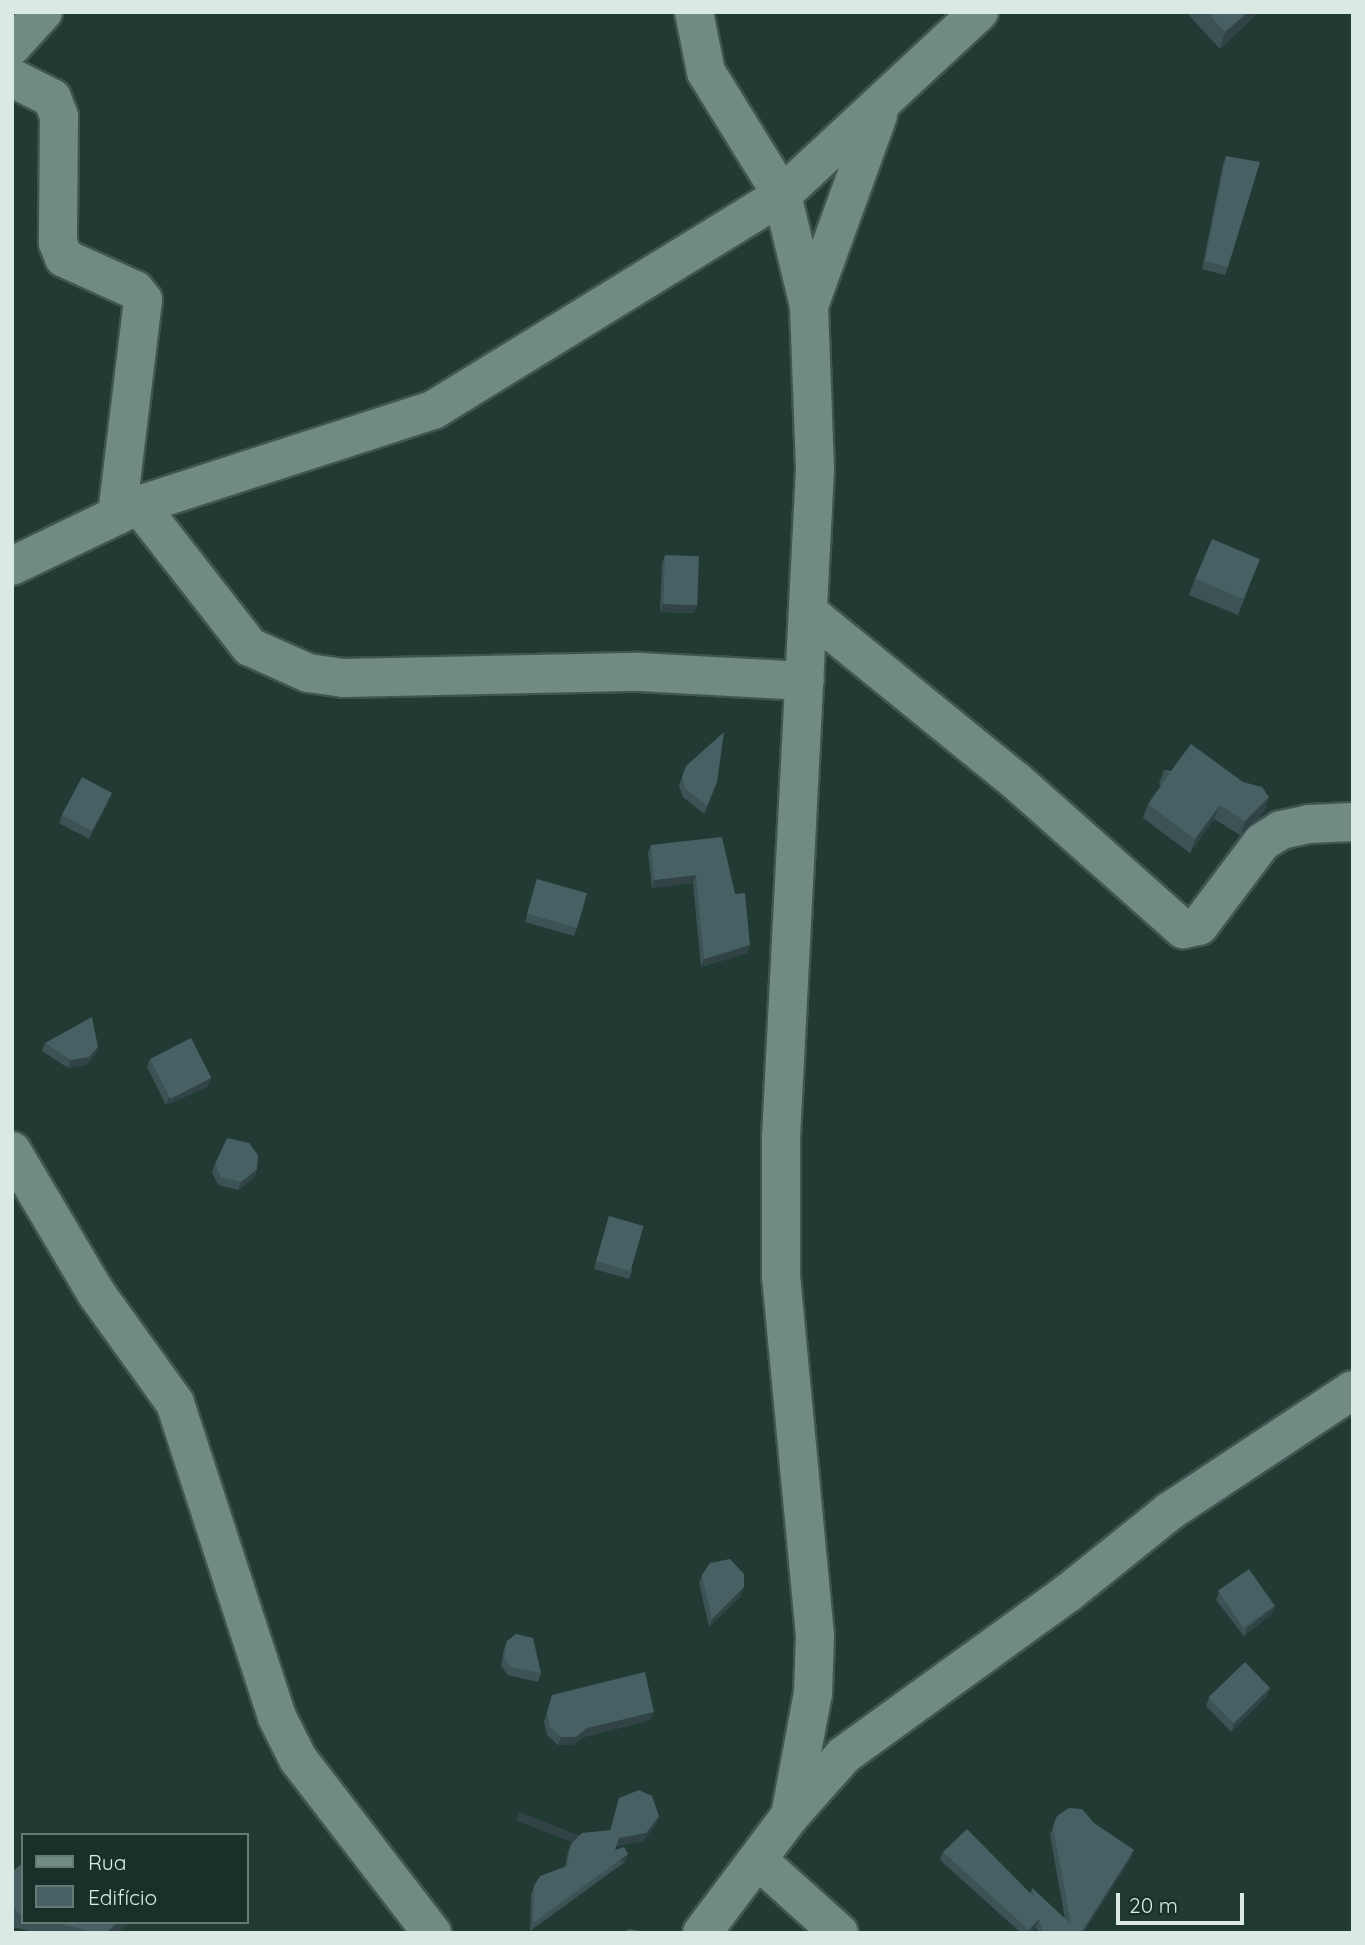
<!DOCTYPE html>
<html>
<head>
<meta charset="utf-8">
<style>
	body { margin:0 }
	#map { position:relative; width:1365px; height:1945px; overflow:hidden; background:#223a34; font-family:Quicksand,sans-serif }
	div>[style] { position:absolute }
	.roads { filter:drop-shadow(2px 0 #405550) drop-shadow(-2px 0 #405550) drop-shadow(0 2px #405550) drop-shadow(0 -2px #405550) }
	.minor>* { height:38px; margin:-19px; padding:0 19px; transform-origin:19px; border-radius:19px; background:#708b84 }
	.wall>* { inset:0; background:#3c5355 }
	.shaded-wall>* { inset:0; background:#314345; transform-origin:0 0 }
	.building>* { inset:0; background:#466063; transform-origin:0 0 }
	span { translate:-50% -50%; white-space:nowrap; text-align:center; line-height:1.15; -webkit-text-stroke:5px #18302a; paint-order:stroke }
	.frame { position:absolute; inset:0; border:14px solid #dbe9e5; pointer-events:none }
	.legend { position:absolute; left:21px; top:1833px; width:228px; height:91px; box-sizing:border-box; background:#18302a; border:2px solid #667a75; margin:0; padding:9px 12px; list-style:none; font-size:21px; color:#dbe9e5 }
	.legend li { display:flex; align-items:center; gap:14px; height:35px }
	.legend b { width:35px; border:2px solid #667a75 }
	.scale { position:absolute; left:1116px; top:1893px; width:128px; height:32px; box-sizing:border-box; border:4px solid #dbe9e5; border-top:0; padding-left:9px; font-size:21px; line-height:24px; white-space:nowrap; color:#dbe9e5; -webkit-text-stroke:5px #18302a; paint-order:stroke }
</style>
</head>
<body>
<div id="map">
	<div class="roads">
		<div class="minor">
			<div style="left:694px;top:12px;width:61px;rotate:78.7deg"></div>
			<div style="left:706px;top:72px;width:145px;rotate:58.3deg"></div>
			<div style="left:782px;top:195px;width:114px;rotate:76.3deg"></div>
			<div style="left:809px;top:306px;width:163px;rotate:87.9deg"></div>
			<div style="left:815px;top:469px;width:669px;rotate:92.91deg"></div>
			<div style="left:781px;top:1137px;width:139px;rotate:90deg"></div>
			<div style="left:781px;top:1276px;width:362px;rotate:84.6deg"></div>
			<div style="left:815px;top:1636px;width:57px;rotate:92deg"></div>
			<div style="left:813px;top:1693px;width:125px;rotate:100.6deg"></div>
			<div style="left:12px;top:46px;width:46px;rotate:-47.6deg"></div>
			<div style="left:12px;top:78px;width:45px;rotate:26.6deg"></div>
			<div style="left:52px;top:98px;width:19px;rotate:69deg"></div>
			<div style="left:59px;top:116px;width:127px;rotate:90.5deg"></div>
			<div style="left:58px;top:243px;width:16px;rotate:68deg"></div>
			<div style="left:64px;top:258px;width:78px;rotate:24.3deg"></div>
			<div style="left:135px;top:290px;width:13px;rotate:51deg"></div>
			<div style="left:143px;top:300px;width:217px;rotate:96.9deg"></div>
			<div style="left:809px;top:306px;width:203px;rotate:-70.1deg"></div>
			<div style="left:139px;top:505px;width:180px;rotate:52deg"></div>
			<div style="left:250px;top:647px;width:64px;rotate:24.1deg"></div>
			<div style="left:308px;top:673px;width:36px;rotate:8deg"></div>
			<div style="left:344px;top:678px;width:295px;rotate:-1.2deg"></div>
			<div style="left:639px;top:672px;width:166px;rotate:3.1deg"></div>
			<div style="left:12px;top:566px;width:141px;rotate:-25.7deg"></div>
			<div style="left:139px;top:505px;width:309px;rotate:-17.9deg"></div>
			<div style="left:433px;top:410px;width:410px;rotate:-31.6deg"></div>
			<div style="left:782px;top:195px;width:269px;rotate:-42.9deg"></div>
			<div style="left:808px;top:612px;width:267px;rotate:39.1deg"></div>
			<div style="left:1015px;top:780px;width:225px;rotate:41.6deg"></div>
			<div style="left:1183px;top:929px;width:16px;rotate:-11deg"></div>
			<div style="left:1199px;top:926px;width:105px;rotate:-53.1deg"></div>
			<div style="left:1262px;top:842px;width:22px;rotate:-32deg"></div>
			<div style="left:1281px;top:830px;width:29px;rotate:-12deg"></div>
			<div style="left:1309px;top:824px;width:44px;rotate:-2.6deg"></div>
			<div style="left:12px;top:1151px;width:165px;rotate:59.4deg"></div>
			<div style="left:96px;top:1293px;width:135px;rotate:54.3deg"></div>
			<div style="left:175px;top:1403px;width:330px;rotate:72deg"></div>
			<div style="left:277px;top:1717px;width:47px;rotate:63.4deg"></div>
			<div style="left:298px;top:1759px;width:220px;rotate:52.4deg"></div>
			<div style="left:758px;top:1860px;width:109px;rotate:42deg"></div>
			<div style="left:702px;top:1933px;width:146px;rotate:-53.1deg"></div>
			<div style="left:790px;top:1816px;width:81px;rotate:-48.5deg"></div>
			<div style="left:844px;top:1755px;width:276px;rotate:-35.9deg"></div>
			<div style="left:1068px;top:1593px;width:131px;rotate:-38.8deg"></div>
			<div style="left:1170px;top:1511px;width:219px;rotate:-33.5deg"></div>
		</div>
	</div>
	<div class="wall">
		<div style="clip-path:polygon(1186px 12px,1259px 12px,1220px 49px)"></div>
		<div style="clip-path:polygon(1226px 156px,1228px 267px,1225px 275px,1202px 269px,1223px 164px)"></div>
		<div style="clip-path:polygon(665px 555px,697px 605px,694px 613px,660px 612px,662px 564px)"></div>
		<div style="clip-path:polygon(1260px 559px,1238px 615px,1189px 595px,1195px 579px)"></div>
		<div style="clip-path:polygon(686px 766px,717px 782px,704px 814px,683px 797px,679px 786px)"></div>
		<div style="clip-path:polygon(1164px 770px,1243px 782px,1269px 797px,1264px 812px,1240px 835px,1214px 819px,1190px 853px,1143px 818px,1148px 804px,1161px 786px,1159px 784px)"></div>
		<div style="clip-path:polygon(109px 801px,89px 839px,59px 823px,62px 815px)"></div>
		<div style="clip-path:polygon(651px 845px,735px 894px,747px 953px,701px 967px,693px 883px,652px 888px,648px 853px)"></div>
		<div style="clip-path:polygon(537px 879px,577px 928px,574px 936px,525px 922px)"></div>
		<div style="clip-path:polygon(45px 1043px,95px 1055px,86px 1065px,68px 1068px,42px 1051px)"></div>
		<div style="clip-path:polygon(150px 1059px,208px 1087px,166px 1105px,147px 1067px)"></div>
		<div style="clip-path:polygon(215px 1164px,257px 1169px,254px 1178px,238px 1190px,218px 1185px,212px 1172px)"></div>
		<div style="clip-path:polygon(609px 1216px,632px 1271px,629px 1279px,594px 1269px)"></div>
		<div style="clip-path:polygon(702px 1575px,741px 1596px,709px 1627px,699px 1583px)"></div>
		<div style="clip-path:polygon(1219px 1592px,1275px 1606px,1272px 1614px,1244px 1636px,1216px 1600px)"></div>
		<div style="clip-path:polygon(507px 1641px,541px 1673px,538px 1682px,508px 1675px,501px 1666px,504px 1649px)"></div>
		<div style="clip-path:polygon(1270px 1688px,1267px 1696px,1231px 1732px,1206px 1706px,1209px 1698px)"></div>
		<div style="clip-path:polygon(552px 1695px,651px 1720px,584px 1737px,573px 1745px,558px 1745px,547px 1735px,544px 1722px)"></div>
		<div style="clip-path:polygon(619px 1798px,659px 1816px,656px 1824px,643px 1841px,616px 1846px,615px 1850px,625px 1862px,530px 1931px,531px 1894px,534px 1886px,565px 1867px,568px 1852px,571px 1844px,610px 1830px)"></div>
		<div style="clip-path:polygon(1057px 1816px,1094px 1823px,1131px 1858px,1083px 1933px,1038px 1933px,1036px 1927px,1031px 1933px,1021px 1933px,940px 1860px,943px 1852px,1030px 1893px,1032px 1888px,1065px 1919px,1050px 1835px)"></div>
		<div style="clip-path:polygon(23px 1863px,23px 1922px,129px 1922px,117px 1933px,37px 1933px,13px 1927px,12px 1872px)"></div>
	</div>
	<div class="shaded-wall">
		<div style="clip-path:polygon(1248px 12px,1259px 12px,1220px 49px,1225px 32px)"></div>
		<div style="clip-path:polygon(663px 604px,697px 605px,694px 613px,660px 612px)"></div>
		<div style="clip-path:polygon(112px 793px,109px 801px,89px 839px,92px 831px)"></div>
		<div style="clip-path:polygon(1269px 797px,1264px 812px,1240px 835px,1245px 821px)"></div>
		<div style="clip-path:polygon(1220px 805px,1214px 819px,1190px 853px,1195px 839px)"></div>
		<div style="clip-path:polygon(696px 875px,693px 883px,652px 888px,654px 880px)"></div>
		<div style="clip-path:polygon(750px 945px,747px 953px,701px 967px,704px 959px)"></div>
		<div style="clip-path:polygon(98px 1047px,95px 1055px,86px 1065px,68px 1068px,71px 1060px)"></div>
		<div style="clip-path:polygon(211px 1078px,208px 1087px,166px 1105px,169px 1097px)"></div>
		<div style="clip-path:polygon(257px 1169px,254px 1178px,238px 1190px,241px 1182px)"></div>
		<div style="clip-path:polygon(744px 1587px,741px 1596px,709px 1627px,712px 1619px)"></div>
		<div style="clip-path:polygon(1275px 1606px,1272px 1614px,1244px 1636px,1247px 1628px)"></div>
		<div style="clip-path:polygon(1270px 1688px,1267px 1696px,1231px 1732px,1234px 1724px)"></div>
		<div style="clip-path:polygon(654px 1712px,651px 1720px,584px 1737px,573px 1745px,558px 1745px,561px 1737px,587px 1728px)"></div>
		<div style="clip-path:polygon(659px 1816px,656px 1824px,643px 1841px,616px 1846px,619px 1838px)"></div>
		<div style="clip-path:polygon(1134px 1850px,1131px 1858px,1083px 1933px,1081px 1933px)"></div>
		<div style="left:628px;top:1854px;width:9px;height:117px;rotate:111deg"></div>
		<div style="clip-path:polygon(1039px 1919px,1036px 1927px,1031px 1933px,1028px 1933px,1029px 1930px)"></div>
		<div style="clip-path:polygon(118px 1922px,129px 1922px,117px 1933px,106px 1933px)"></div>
	</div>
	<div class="building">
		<div style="clip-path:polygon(1207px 12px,1248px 12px,1225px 32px)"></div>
		<div style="clip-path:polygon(1226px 156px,1260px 162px,1228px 267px,1205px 261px)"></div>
		<div style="left:1212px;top:539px;width:52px;height:43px;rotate:23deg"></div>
		<div style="left:665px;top:555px;width:34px;height:49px;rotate:2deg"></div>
		<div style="clip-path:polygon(724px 732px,717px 782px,707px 806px,686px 789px,682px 777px,686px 766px)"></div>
		<div style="clip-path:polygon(1191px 744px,1243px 782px,1262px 787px,1269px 797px,1245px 821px,1220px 805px,1195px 839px,1148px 804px,1170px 773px,1164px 770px,1171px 771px)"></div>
		<div style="left:82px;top:777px;width:34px;height:43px;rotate:28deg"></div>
		<div style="clip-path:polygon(722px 837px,735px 894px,745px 893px,750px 945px,704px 959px,696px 875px,654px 880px,651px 845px)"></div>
		<div style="left:537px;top:879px;width:52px;height:36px;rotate:16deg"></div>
		<div style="clip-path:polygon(92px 1017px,98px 1047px,89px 1057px,71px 1060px,45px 1043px)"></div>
		<div style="left:191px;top:1038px;width:45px;height:46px;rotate:63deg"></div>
		<div style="clip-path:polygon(227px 1138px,249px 1143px,258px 1155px,257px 1169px,241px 1182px,221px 1177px,215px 1164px)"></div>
		<div style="left:609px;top:1216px;width:36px;height:47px;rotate:16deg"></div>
		<div style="clip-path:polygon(730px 1559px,744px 1574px,744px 1587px,712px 1619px,702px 1575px,710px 1563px)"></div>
		<div style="left:1249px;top:1569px;width:45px;height:38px;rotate:55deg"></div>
		<div style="clip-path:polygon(516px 1634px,533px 1638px,541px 1673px,511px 1667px,504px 1658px,507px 1641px)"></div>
		<div style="left:1245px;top:1662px;width:36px;height:51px;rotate:46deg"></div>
		<div style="clip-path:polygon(645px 1672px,654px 1712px,587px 1728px,576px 1737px,561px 1737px,550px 1727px,547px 1713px,552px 1695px)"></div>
		<div style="clip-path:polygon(639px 1790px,652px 1796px,659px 1816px,646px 1833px,619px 1838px,615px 1850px,624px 1847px,628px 1854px,533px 1923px,534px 1886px,540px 1876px,567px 1866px,571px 1844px,582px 1833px,611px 1830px,619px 1798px)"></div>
		<div style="clip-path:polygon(1069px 1808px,1082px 1809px,1094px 1823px,1134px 1850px,1081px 1933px,1043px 1933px,1039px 1919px,1029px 1930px,943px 1852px,967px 1829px,1034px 1897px,1032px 1888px,1071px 1924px,1053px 1827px,1057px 1816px)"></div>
		<div style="clip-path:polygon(23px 1863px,23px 1914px,18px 1913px,12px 1902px,12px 1872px)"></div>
		<div style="clip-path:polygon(54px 1922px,118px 1922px,106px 1933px,96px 1933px)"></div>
		<div style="clip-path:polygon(629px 1929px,646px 1932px,647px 1933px,623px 1933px)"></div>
	</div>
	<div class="frame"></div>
	<ul class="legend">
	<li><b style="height:9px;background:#708b84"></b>Rua</li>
	<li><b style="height:19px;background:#466063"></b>Edifício</li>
	</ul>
	<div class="scale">20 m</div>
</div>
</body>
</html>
